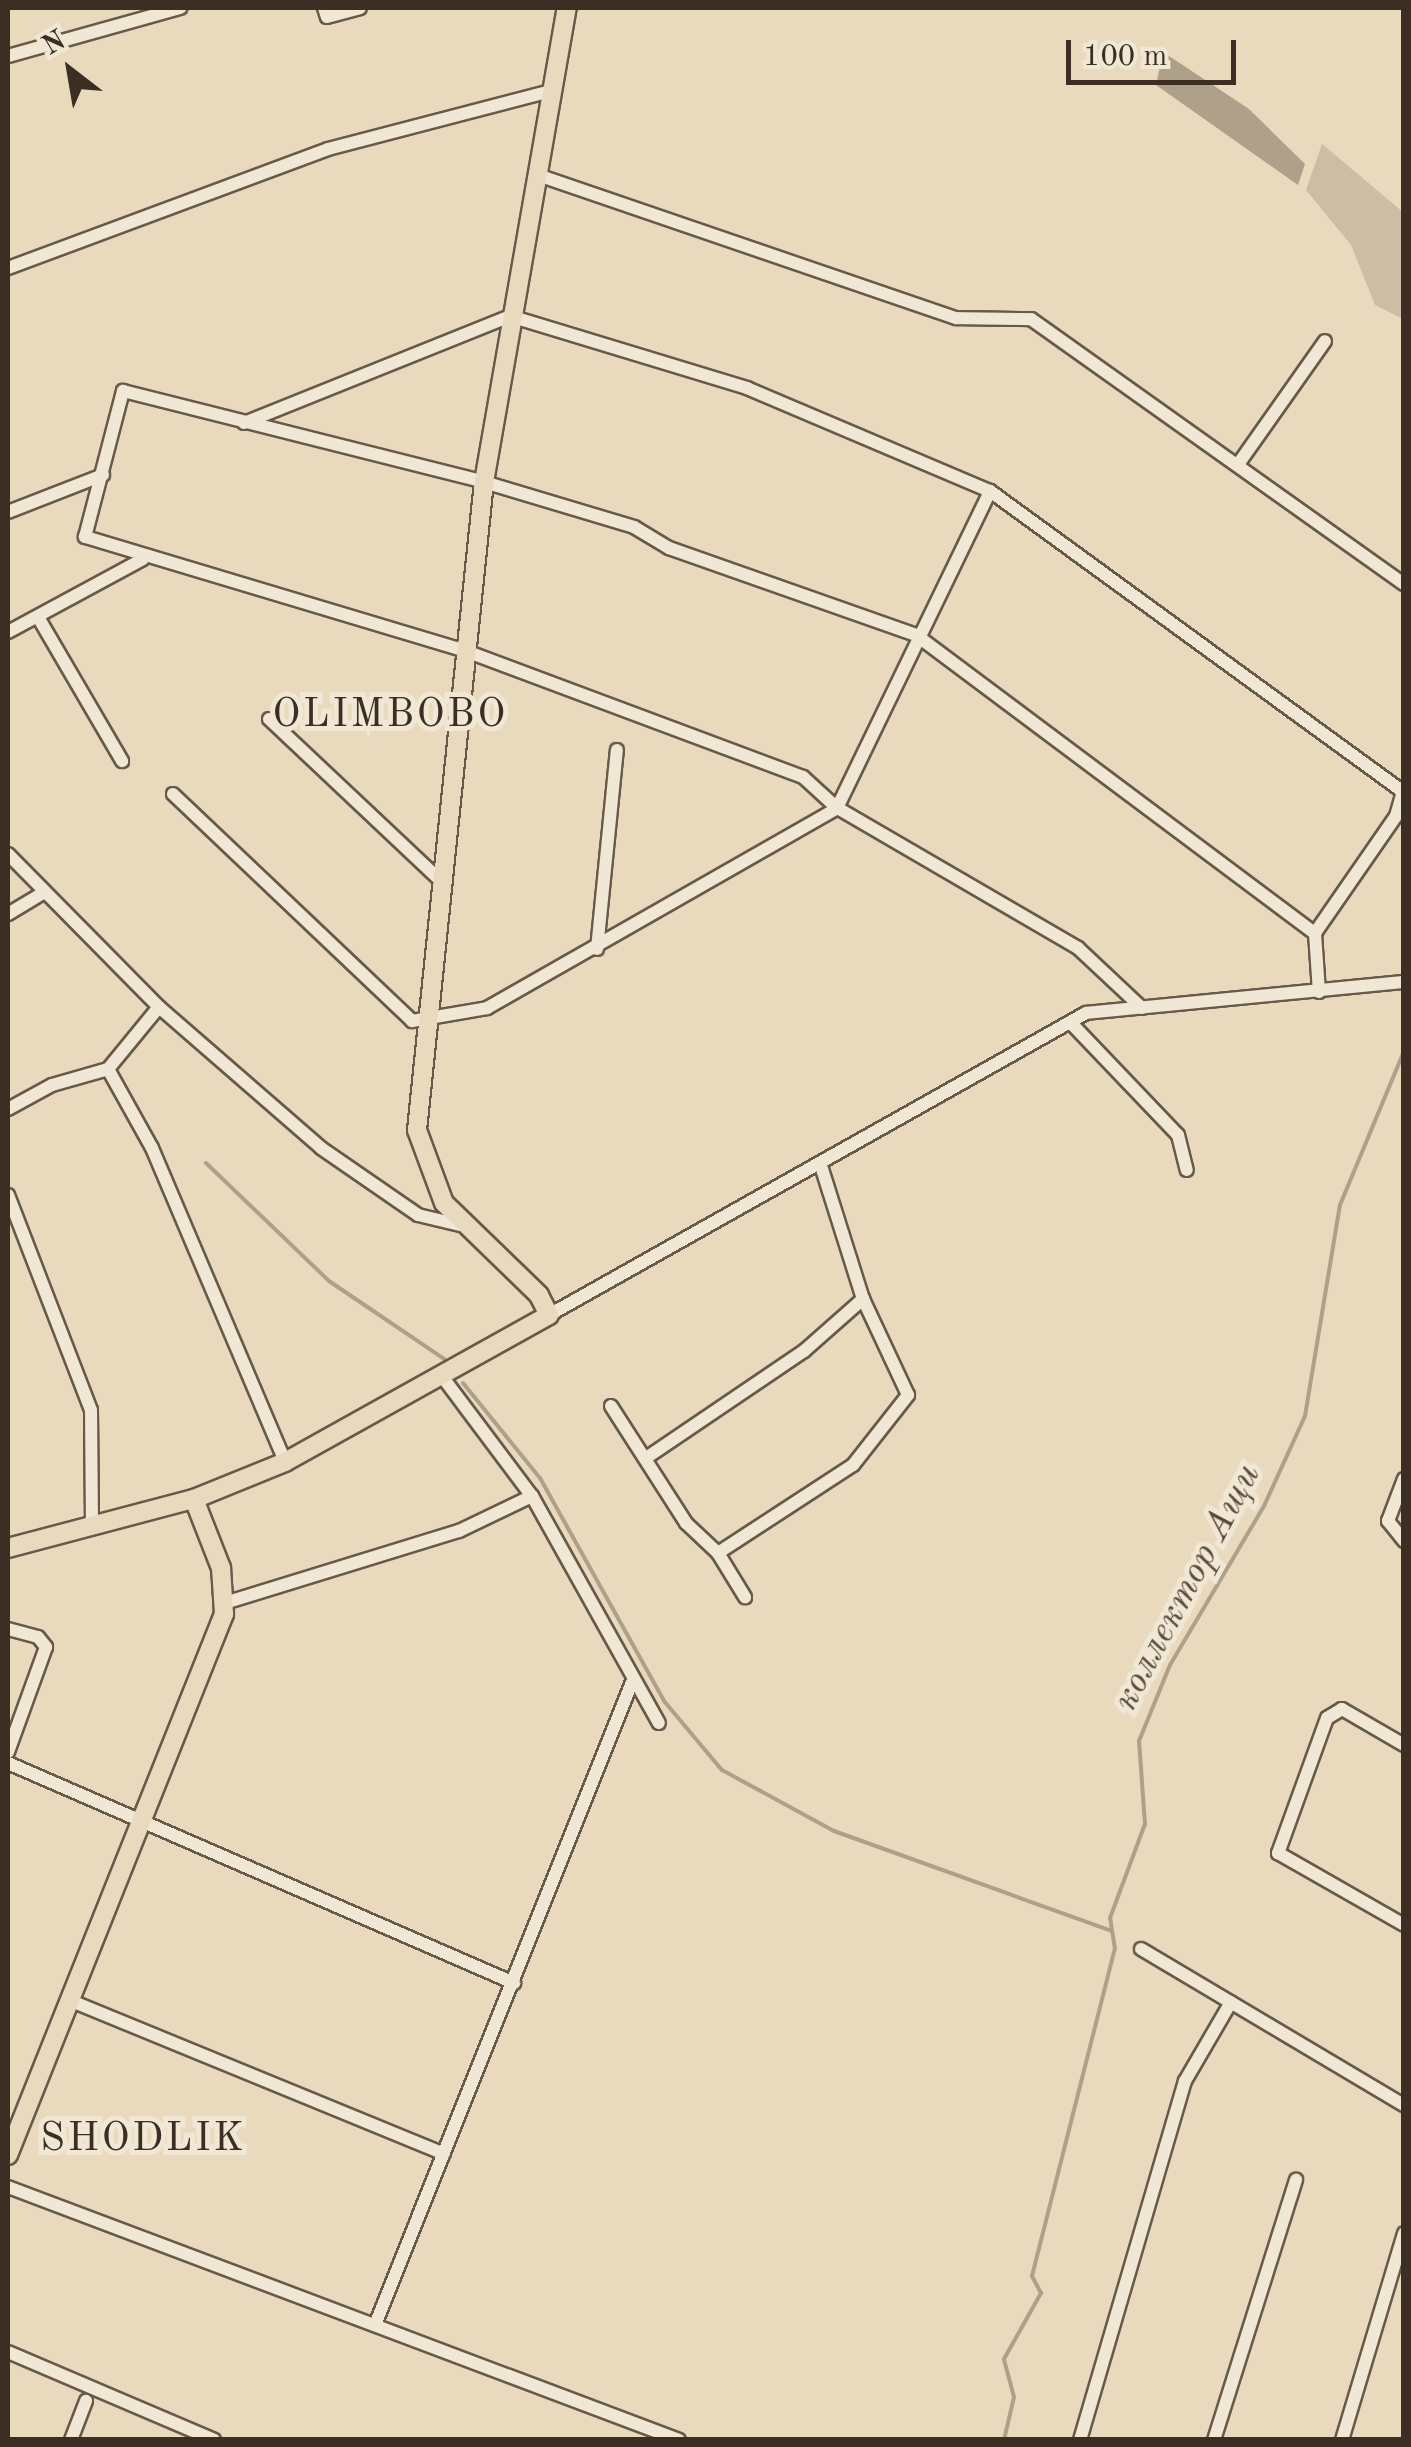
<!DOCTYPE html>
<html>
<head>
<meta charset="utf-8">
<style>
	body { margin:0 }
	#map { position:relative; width:1411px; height:2447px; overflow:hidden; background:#e9dabe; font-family:"Old Standard TT",serif }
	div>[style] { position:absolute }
	.green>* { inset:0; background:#ccbda4 }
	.water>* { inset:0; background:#afa089 }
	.stream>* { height:4px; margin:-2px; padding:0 2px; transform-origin:2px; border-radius:2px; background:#afa089 }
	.roads { filter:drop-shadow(2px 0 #68594a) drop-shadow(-2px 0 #68594a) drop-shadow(0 2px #68594a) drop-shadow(0 -2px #68594a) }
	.minor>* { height:12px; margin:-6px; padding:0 6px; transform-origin:6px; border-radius:6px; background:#f1e7d5 }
	.major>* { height:18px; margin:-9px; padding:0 9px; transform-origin:9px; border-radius:9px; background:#e9dabe }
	span { translate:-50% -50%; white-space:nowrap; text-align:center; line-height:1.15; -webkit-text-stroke:10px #f1e7d5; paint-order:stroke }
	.water-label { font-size:38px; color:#5a4a3c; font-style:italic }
	.quarter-label { font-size:40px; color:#3d2e23; letter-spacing:2.5px }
	.frame { position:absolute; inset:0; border:10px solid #3d2e23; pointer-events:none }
	.north { position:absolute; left:20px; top:20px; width:100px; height:100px; -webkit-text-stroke:8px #f1e7d5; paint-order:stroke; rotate:329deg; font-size:28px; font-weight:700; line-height:40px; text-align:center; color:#3d2e23 }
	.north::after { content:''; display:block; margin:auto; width:35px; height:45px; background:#3d2e23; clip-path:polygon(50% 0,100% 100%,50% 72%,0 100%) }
	.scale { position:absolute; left:1066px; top:40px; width:170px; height:45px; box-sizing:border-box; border:5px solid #3d2e23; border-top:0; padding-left:12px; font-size:30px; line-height:35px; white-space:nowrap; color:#3d2e23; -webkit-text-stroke:8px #f1e7d5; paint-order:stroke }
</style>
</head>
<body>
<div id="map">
	<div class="green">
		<div style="clip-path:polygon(1322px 144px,1403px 212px,1403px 319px,1375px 305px,1351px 245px,1306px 190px)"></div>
	</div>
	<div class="water">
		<div style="clip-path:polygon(1163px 52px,1249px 109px,1305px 164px,1298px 185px,1156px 85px)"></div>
	</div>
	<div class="stream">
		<div style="left:206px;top:1163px;width:170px;rotate:43.8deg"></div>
		<div style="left:329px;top:1281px;width:139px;rotate:34.1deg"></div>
		<div style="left:463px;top:1383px;width:122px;rotate:51deg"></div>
		<div style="left:540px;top:1478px;width:255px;rotate:60.9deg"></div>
		<div style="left:664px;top:1701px;width:90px;rotate:50deg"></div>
		<div style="left:722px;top:1770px;width:128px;rotate:28.6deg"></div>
		<div style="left:834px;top:1831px;width:295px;rotate:19.8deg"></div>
		<div style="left:1004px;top:2440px;width:44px;rotate:-76.9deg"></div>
		<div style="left:1014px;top:2397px;width:39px;rotate:-105deg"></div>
		<div style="left:1004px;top:2359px;width:76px;rotate:-60.7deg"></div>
		<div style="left:1041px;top:2293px;width:19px;rotate:-118deg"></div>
		<div style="left:1032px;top:2276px;width:337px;rotate:-75.8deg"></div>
		<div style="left:1115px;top:1949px;width:31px;rotate:-99deg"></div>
		<div style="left:1110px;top:1918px;width:100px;rotate:-69.6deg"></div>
		<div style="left:1145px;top:1824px;width:83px;rotate:-94.1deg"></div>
		<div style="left:1139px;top:1741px;width:82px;rotate:-67.8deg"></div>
		<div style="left:1170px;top:1665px;width:185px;rotate:-59.4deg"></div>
		<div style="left:1264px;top:1506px;width:99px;rotate:-65.5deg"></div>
		<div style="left:1305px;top:1416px;width:214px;rotate:-80.6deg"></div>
		<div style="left:1340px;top:1205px;width:167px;rotate:-67.4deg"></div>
	</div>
	<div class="roads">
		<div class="minor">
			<div style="left:324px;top:8px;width:9px;rotate:72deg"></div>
			<div style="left:327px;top:17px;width:34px;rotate:-15deg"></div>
			<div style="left:8px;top:56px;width:179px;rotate:-15.6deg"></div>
			<div style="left:538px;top:175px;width:442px;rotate:18.9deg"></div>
			<div style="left:956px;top:318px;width:75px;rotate:0.8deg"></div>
			<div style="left:1031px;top:319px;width:458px;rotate:35.4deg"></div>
			<div style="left:8px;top:268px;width:341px;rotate:-20.4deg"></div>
			<div style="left:328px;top:149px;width:229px;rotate:-14.6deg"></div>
			<div style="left:244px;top:423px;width:287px;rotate:-21.9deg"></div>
			<div style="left:510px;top:316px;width:248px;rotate:16.9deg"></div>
			<div style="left:747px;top:388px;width:264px;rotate:23deg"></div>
			<div style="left:990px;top:491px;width:510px;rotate:36.06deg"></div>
			<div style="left:1239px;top:463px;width:149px;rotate:-54.8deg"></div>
			<div style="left:8px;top:512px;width:102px;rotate:-21.3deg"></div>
			<div style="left:38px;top:617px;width:167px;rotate:59.7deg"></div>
			<div style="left:8px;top:632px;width:153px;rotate:-28.4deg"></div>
			<div style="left:269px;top:719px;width:235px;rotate:43.3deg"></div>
			<div style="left:173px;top:794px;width:330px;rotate:43.5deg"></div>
			<div style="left:412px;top:1021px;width:76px;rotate:-9.8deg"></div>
			<div style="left:487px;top:1008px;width:403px;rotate:-29.7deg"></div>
			<div style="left:837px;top:808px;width:352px;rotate:-64.2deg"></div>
			<div style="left:8px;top:854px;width:215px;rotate:45.4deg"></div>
			<div style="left:159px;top:1007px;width:215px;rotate:41deg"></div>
			<div style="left:321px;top:1148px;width:118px;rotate:34.6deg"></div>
			<div style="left:418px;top:1215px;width:43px;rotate:13.4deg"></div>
			<div style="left:8px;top:914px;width:41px;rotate:-31deg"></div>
			<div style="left:597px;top:949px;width:200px;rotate:-84.3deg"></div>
			<div style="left:1319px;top:992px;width:59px;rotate:-93.9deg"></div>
			<div style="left:1315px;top:933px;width:142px;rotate:-55.3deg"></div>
			<div style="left:1396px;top:816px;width:29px;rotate:-74deg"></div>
			<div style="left:1142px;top:1008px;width:88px;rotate:-136.8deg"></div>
			<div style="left:1078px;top:948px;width:279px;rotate:-149.8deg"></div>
			<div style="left:837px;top:808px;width:46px;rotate:-137.6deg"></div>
			<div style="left:803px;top:777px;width:360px;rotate:-159.5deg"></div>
			<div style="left:466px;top:651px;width:398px;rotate:-163.3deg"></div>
			<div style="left:85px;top:537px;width:151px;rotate:-75.4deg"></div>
			<div style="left:123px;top:391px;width:372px;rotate:14.1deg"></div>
			<div style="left:484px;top:482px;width:157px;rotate:16.7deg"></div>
			<div style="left:634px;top:527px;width:41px;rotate:31deg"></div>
			<div style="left:669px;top:548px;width:262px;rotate:19.4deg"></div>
			<div style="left:916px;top:635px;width:498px;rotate:36.8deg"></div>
			<div style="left:1070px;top:1022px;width:156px;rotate:46.3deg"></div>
			<div style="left:1178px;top:1135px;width:36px;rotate:76deg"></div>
			<div style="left:108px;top:1069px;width:90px;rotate:60.9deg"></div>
			<div style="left:152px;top:1148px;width:341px;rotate:67deg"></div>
			<div style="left:8px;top:1109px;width:50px;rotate:-28.6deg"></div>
			<div style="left:52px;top:1085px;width:58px;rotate:-15.9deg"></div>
			<div style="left:108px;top:1069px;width:80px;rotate:-50.6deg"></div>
			<div style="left:8px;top:1195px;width:230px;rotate:68.9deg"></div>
			<div style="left:91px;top:1410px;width:117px;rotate:89.5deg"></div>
			<div style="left:549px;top:1315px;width:616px;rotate:-29.35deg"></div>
			<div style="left:1086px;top:1013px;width:320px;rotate:-5.6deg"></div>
			<div style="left:441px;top:1375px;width:151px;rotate:53.1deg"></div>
			<div style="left:532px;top:1496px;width:260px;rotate:60.8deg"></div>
			<div style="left:611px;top:1406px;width:139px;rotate:57.3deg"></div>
			<div style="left:686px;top:1523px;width:44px;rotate:43.2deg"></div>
			<div style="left:718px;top:1553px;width:52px;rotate:58.5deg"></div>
			<div style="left:646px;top:1458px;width:191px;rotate:-34.1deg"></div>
			<div style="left:804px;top:1351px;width:79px;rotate:-41.4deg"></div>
			<div style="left:1404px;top:1479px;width:45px;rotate:110.9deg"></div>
			<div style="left:1388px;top:1521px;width:26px;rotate:51deg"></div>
			<div style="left:718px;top:1553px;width:161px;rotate:-33.1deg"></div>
			<div style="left:853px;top:1465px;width:89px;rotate:-51.8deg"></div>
			<div style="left:908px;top:1395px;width:106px;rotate:-115.1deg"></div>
			<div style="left:863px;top:1299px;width:143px;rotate:-107.5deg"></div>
			<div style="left:228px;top:1602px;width:242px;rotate:-17.1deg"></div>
			<div style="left:459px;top:1531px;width:81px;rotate:-25.6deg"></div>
			<div style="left:8px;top:1629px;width:31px;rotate:15deg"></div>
			<div style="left:38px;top:1637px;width:13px;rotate:51deg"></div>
			<div style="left:46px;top:1647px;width:112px;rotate:109.9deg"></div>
			<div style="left:1404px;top:1745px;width:72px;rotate:-149.9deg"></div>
			<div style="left:1342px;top:1709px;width:17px;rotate:149deg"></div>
			<div style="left:1327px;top:1718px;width:144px;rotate:109.9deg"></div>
			<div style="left:1278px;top:1853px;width:145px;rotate:29.7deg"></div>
			<div style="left:8px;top:1763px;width:552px;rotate:23.5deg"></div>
			<div style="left:1141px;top:1949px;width:306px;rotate:30.7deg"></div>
			<div style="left:69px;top:2000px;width:405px;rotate:22.3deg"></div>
			<div style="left:8px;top:2187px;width:717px;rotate:20.66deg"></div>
			<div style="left:375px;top:2325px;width:692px;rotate:-68.21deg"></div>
			<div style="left:8px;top:2352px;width:224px;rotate:23.1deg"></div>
			<div style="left:71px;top:2440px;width:42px;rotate:-69deg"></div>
			<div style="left:1080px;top:2440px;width:374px;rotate:-73.7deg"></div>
			<div style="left:1185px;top:2081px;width:91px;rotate:-59.8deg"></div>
			<div style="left:1214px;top:2440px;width:273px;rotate:-72.5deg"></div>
			<div style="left:1342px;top:2440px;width:216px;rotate:-73.3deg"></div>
		</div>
		<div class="major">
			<div style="left:8px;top:1548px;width:192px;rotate:-14.8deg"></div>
			<div style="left:194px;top:1499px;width:98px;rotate:-22.1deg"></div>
			<div style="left:285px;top:1462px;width:302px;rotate:-29.1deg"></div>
			<div style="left:549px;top:1315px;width:22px;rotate:-117deg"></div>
			<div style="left:539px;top:1295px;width:132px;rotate:-135.9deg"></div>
			<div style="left:444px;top:1203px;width:78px;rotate:-110.3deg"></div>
			<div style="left:417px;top:1130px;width:651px;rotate:-84.1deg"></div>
			<div style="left:484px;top:482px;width:481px;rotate:-80.1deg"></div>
			<div style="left:8px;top:2155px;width:583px;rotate:-68.24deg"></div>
			<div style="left:224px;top:1614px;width:46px;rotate:-93.7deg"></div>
			<div style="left:221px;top:1568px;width:74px;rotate:-111.4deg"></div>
		</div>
	</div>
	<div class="water-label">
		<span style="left:1188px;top:1588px;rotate:-62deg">коллектор Ащи</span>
	</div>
	<div class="quarter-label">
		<span style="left:390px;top:716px">OLIMBOBO</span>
		<span style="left:143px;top:2140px">SHODLIK</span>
	</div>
	<div class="frame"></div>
	<div class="north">N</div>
	<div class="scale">100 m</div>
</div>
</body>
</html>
